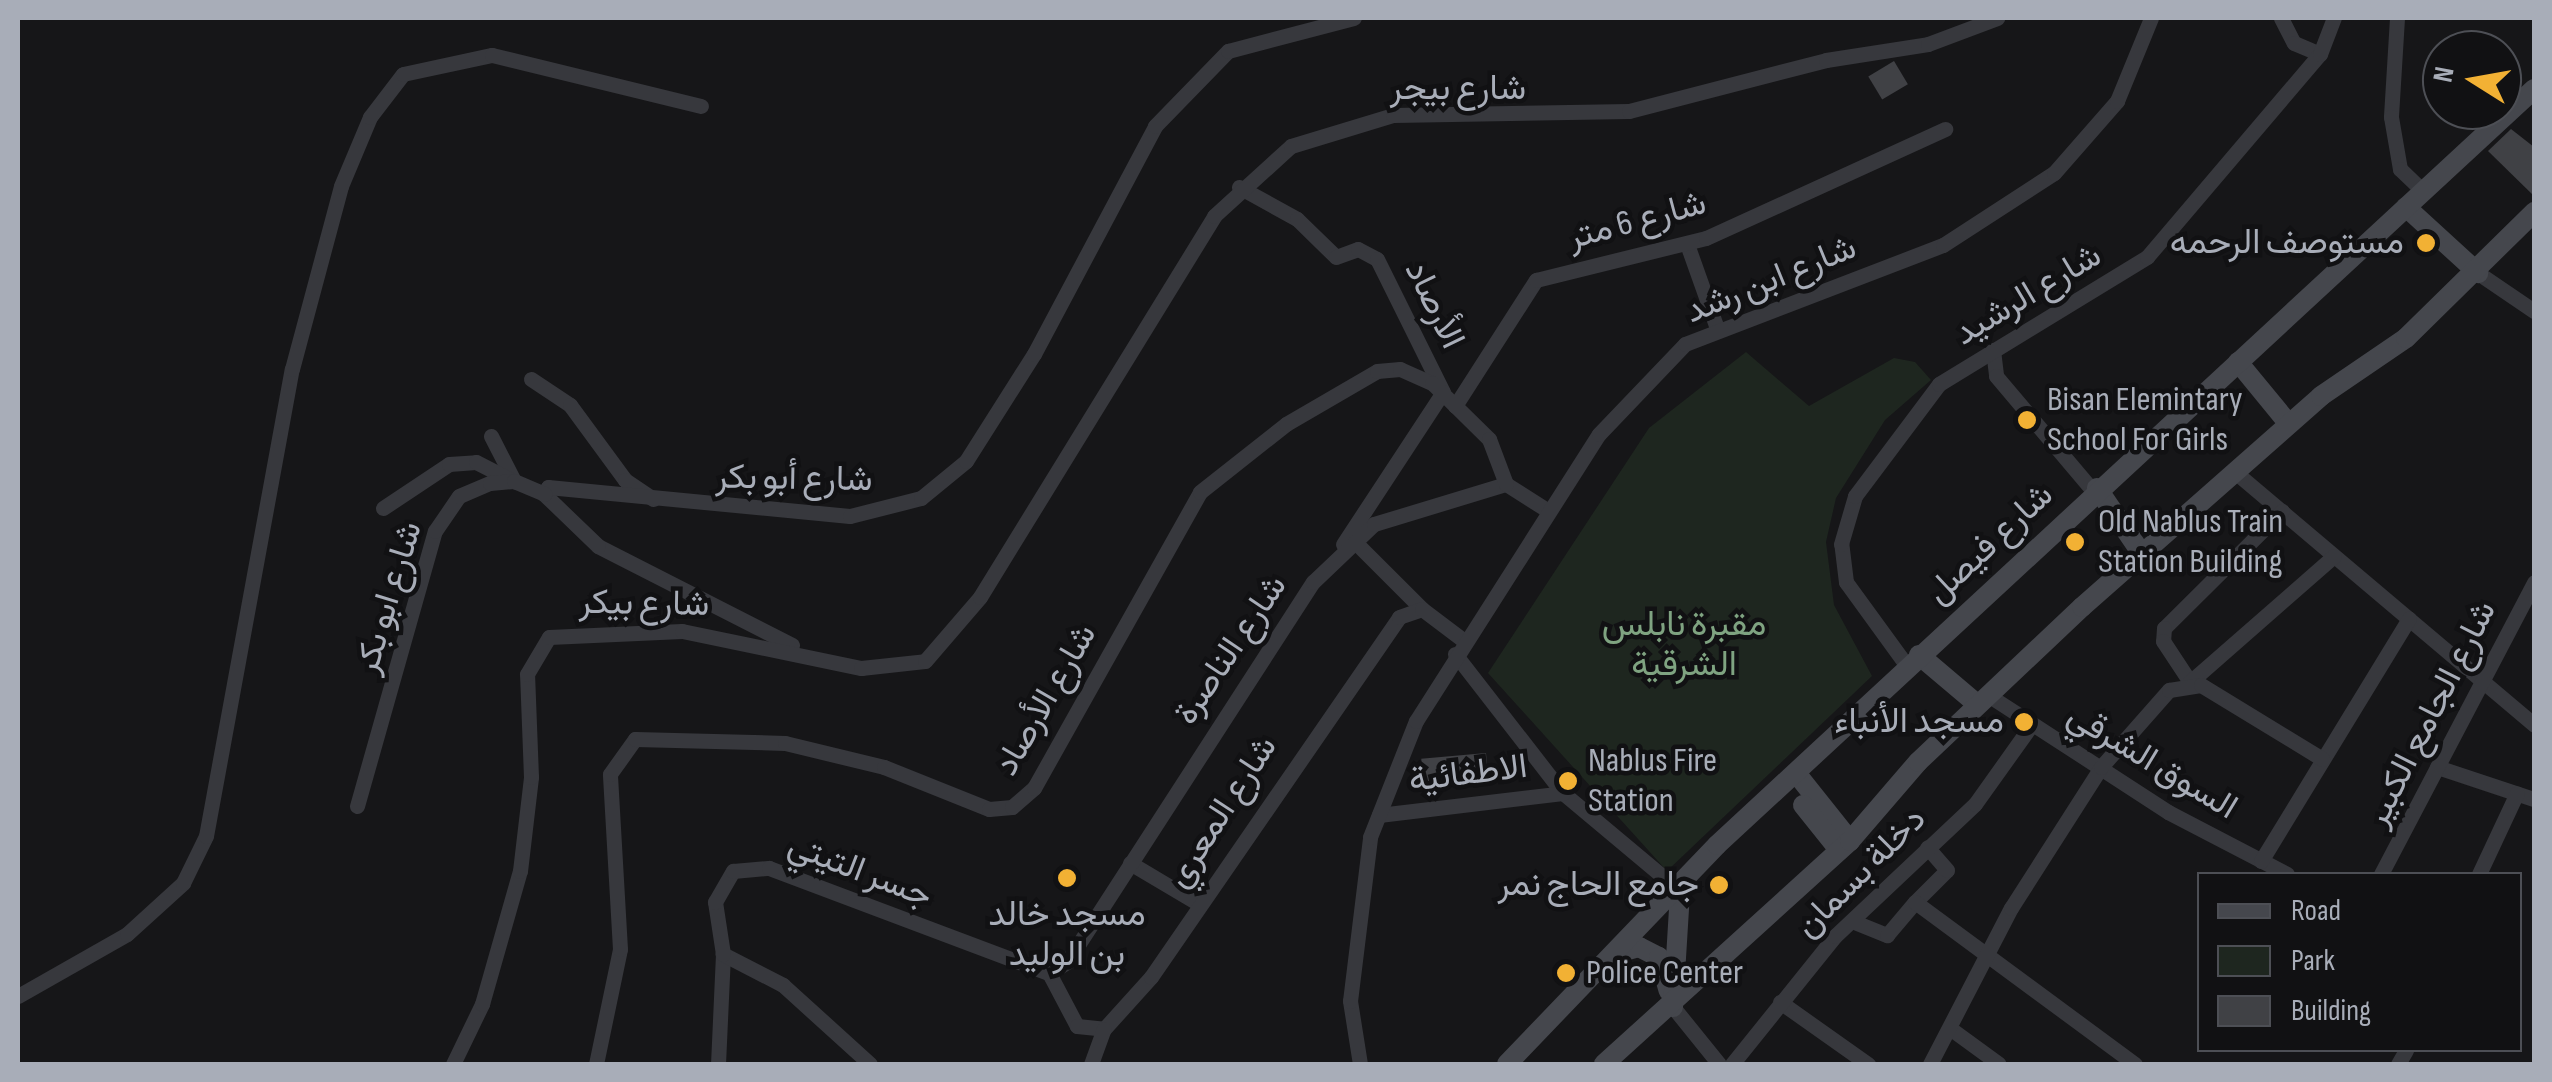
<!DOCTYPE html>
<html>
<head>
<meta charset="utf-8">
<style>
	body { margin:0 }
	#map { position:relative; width:2552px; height:1082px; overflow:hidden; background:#161618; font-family:"Sofia Sans Condensed",Vazirmatn,sans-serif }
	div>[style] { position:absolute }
	.green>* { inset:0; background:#1e261f }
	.building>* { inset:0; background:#404145; transform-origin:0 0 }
	.street>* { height:15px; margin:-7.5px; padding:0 7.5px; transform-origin:7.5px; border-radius:7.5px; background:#37383d }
	.secondary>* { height:20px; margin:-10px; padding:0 10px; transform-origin:10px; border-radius:10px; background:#45474d }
	.dots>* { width:28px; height:28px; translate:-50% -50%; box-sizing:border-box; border:5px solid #111113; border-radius:50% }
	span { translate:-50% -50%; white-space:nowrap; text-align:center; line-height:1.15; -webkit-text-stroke:9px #111113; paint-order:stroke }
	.street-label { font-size:35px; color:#a8adb8 }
	.poi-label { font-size:35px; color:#a8adb8 }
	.right { translate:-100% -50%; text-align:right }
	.left { translate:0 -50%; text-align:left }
	.park-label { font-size:35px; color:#7fa381 }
	.frame { position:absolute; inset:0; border:20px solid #a8adb8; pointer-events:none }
	.legend { position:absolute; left:2197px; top:872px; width:325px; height:180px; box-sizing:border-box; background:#111113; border:2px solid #4d4f55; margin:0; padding:12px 18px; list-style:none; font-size:30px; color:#a8adb8 }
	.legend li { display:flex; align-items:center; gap:20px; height:50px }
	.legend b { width:50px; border:2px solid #4d4f55 }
	.north { position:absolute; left:2422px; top:30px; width:100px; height:100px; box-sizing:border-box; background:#111113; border:2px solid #4d4f55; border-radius:50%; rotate:281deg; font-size:28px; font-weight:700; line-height:40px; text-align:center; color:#a8adb8 }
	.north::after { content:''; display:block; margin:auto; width:35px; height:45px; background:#f2b134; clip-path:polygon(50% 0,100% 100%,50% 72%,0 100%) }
</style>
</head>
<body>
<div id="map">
	<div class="green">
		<div style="clip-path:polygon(1746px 352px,1809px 406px,1894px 358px,1915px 362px,1931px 380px,1885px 420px,1836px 498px,1826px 542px,1834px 605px,1872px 676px,1667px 871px,1488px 673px,1649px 428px)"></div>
	</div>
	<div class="building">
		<div style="left:1894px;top:61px;width:27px;height:30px;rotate:59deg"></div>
		<div style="clip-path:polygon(2511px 129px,2534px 147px,2534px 196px,2488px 151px)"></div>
		<div style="left:1486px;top:753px;width:23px;height:65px;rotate:85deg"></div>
	</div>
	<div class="street">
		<div style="left:2281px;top:18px;width:28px;rotate:63deg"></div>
		<div style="left:2294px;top:43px;width:28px;rotate:23deg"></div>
		<div style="left:2397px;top:18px;width:99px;rotate:93.5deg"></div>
		<div style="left:2391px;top:117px;width:53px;rotate:80.2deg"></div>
		<div style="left:2400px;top:169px;width:32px;rotate:44deg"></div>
		<div style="left:1239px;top:187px;width:66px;rotate:28.9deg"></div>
		<div style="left:1297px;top:219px;width:54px;rotate:44.3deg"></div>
		<div style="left:1336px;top:257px;width:23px;rotate:-20deg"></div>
		<div style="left:1358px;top:249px;width:21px;rotate:28deg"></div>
		<div style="left:1377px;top:259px;width:148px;rotate:63.6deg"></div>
		<div style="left:1443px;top:392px;width:182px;rotate:123.3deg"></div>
		<div style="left:1687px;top:244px;width:92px;rotate:70.4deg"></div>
		<div style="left:2478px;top:273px;width:68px;rotate:34.2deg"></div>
		<div style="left:1993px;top:350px;width:26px;rotate:83deg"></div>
		<div style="left:1996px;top:376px;width:152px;rotate:49.8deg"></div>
		<div style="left:531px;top:379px;width:47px;rotate:33.7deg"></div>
		<div style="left:570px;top:405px;width:93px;rotate:53.7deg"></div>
		<div style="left:625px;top:480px;width:34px;rotate:34deg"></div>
		<div style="left:1455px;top:406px;width:150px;rotate:-57.3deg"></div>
		<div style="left:1536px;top:280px;width:175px;rotate:-13.9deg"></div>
		<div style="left:1706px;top:238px;width:263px;rotate:-24.5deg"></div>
		<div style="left:491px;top:436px;width:51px;rotate:62.9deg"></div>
		<div style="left:2235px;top:472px;width:392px;rotate:40.2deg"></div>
		<div style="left:383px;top:508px;width:79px;rotate:-33.7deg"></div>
		<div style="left:449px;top:464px;width:27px;rotate:-4deg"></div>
		<div style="left:476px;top:462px;width:38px;rotate:27deg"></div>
		<div style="left:2282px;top:511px;width:166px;rotate:135.2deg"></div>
		<div style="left:2164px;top:628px;width:13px;rotate:94deg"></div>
		<div style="left:2163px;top:641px;width:49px;rotate:56.6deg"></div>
		<div style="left:2190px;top:682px;width:191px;rotate:-41.2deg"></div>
		<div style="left:1355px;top:542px;width:95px;rotate:45deg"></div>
		<div style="left:792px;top:645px;width:218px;rotate:-153deg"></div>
		<div style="left:598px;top:546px;width:75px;rotate:-136.1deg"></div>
		<div style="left:544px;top:494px;width:8px;rotate:-60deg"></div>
		<div style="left:548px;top:487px;width:303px;rotate:5.5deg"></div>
		<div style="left:850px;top:516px;width:73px;rotate:-14.2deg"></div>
		<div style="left:921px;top:498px;width:58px;rotate:-39.4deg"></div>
		<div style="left:966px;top:461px;width:127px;rotate:-57.6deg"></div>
		<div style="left:1034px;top:354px;width:258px;rotate:-62deg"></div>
		<div style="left:1155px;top:126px;width:105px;rotate:-45.8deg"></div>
		<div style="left:1228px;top:51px;width:130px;rotate:-14.7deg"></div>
		<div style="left:1455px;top:654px;width:176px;rotate:52.2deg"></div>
		<div style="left:1563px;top:793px;width:153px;rotate:39.9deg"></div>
		<div style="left:1907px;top:666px;width:104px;rotate:-126deg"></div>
		<div style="left:1846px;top:582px;width:38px;rotate:-97deg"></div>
		<div style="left:1841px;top:544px;width:50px;rotate:-73.7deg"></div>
		<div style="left:1855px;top:496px;width:140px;rotate:-53.1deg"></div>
		<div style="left:1939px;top:384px;width:244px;rotate:-31.4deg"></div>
		<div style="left:2147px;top:257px;width:267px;rotate:-49.6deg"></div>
		<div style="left:2320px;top:54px;width:39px;rotate:-69deg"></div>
		<div style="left:1988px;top:695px;width:215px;rotate:33deg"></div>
		<div style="left:2168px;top:812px;width:134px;rotate:27.5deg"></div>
		<div style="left:2437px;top:767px;width:102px;rotate:18.3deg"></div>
		<div style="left:357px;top:806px;width:286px;rotate:-74.2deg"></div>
		<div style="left:435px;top:531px;width:42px;rotate:-55.6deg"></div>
		<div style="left:459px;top:496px;width:34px;rotate:-23deg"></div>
		<div style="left:490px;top:483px;width:24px;rotate:-5deg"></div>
		<div style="left:514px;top:481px;width:33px;rotate:23deg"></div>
		<div style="left:1379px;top:815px;width:185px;rotate:-6.8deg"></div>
		<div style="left:2261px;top:861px;width:284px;rotate:-58.6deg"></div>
		<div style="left:1130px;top:863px;width:80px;rotate:30.7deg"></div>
		<div style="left:2381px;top:874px;width:330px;rotate:-62.3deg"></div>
		<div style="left:2479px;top:874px;width:89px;rotate:-64.9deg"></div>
		<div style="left:1915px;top:902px;width:45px;rotate:-45deg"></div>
		<div style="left:1947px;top:870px;width:30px;rotate:-131deg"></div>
		<div style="left:1852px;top:921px;width:38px;rotate:22deg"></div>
		<div style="left:1887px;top:935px;width:43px;rotate:-49.7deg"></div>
		<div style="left:1915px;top:902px;width:273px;rotate:36.4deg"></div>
		<div style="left:1049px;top:973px;width:21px;rotate:-31deg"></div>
		<div style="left:1067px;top:962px;width:453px;rotate:-57.1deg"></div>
		<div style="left:1313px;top:582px;width:84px;rotate:-43.6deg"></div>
		<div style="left:1374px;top:524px;width:138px;rotate:-16.9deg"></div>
		<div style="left:1506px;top:484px;width:49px;rotate:32.4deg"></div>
		<div style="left:1049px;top:973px;width:60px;rotate:62.2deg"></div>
		<div style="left:1077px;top:1026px;width:27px;rotate:6deg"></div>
		<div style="left:1104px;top:1029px;width:70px;rotate:-47.9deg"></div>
		<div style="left:1151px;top:977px;width:437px;rotate:-55.4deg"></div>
		<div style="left:1399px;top:617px;width:24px;rotate:-19deg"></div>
		<div style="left:1422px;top:609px;width:51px;rotate:37.1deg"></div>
		<div style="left:18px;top:996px;width:125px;rotate:-29.6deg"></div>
		<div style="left:127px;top:934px;width:76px;rotate:-42.3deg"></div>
		<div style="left:183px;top:883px;width:52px;rotate:-63.9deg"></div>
		<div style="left:206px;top:836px;width:475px;rotate:-79.6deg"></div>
		<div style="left:292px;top:369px;width:189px;rotate:-75deg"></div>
		<div style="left:341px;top:186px;width:75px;rotate:-67.2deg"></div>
		<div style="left:370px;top:117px;width:54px;rotate:-52.5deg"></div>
		<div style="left:403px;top:74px;width:91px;rotate:-12.1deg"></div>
		<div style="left:492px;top:55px;width:215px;rotate:13.7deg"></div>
		<div style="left:1780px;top:1002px;width:108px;rotate:35.2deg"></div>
		<div style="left:1673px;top:1007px;width:73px;rotate:51.1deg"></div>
		<div style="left:1951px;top:1029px;width:59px;rotate:36.1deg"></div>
		<div style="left:453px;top:1064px;width:67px;rotate:-64.2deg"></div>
		<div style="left:482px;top:1004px;width:138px;rotate:-74.1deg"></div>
		<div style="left:520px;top:871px;width:95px;rotate:-83.3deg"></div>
		<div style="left:531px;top:777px;width:103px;rotate:-92.2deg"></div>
		<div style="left:527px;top:674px;width:43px;rotate:-59.3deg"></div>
		<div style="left:549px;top:637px;width:133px;rotate:-2.6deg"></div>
		<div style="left:682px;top:631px;width:183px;rotate:11.7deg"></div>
		<div style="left:861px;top:668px;width:64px;rotate:-6.2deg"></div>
		<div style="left:925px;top:661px;width:84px;rotate:-49.3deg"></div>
		<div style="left:980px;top:597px;width:447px;rotate:-58.4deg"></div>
		<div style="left:1214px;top:216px;width:104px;rotate:-42.3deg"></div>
		<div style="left:1291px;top:146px;width:107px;rotate:-16.9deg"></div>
		<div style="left:1393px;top:115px;width:236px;rotate:-1deg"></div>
		<div style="left:1629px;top:111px;width:203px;rotate:-14.5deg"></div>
		<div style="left:1826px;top:60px;width:103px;rotate:-8.9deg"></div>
		<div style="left:1928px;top:44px;width:74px;rotate:-20.6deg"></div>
		<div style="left:596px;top:1064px;width:117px;rotate:-78.2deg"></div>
		<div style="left:620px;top:949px;width:175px;rotate:-93.3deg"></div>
		<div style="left:610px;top:774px;width:43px;rotate:-54.5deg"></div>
		<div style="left:635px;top:739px;width:150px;rotate:1.5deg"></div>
		<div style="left:785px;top:743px;width:102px;rotate:13.6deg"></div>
		<div style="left:884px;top:767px;width:113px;rotate:21.8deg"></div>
		<div style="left:989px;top:809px;width:23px;rotate:-5deg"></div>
		<div style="left:1012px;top:807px;width:29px;rotate:-41deg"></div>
		<div style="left:1034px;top:788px;width:339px;rotate:-60.7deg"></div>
		<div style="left:1200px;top:492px;width:110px;rotate:-38.3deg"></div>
		<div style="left:1286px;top:424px;width:105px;rotate:-30.2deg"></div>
		<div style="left:1377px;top:371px;width:23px;rotate:-5deg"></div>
		<div style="left:1400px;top:369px;width:35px;rotate:24deg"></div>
		<div style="left:1432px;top:383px;width:80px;rotate:44.5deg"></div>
		<div style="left:1489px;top:439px;width:48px;rotate:69.3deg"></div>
		<div style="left:718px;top:1064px;width:110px;rotate:-87.4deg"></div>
		<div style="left:870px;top:1064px;width:118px;rotate:-137.8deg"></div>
		<div style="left:783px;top:985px;width:68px;rotate:-152.7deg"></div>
		<div style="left:723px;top:954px;width:53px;rotate:-98.7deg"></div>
		<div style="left:715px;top:902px;width:36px;rotate:-60deg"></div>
		<div style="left:733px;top:871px;width:36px;rotate:-5deg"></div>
		<div style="left:769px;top:868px;width:299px;rotate:20.6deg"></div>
		<div style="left:1091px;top:1064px;width:37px;rotate:-70deg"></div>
		<div style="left:1360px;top:1064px;width:64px;rotate:-99deg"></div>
		<div style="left:1350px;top:1001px;width:165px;rotate:-83deg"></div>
		<div style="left:1370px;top:837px;width:125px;rotate:-68.4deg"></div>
		<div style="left:1416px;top:721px;width:340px;rotate:-57.5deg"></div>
		<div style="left:1599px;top:434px;width:124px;rotate:-46.3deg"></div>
		<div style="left:1685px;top:344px;width:276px;rotate:-21deg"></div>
		<div style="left:1943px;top:245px;width:132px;rotate:-33deg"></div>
		<div style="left:2054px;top:173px;width:96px;rotate:-48.8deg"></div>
		<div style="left:2117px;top:101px;width:90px;rotate:-67.7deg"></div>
		<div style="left:1732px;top:1064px;width:164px;rotate:-51.2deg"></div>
		<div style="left:1835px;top:936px;width:192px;rotate:-43.3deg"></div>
		<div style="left:1975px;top:804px;width:98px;rotate:-54.5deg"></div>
		<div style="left:1930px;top:1064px;width:176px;rotate:-62.6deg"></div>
		<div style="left:2011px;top:908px;width:167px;rotate:-57.4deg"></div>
		<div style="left:2101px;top:767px;width:103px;rotate:-48.6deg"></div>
		<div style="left:2169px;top:690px;width:32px;rotate:-9deg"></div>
		<div style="left:2201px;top:685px;width:142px;rotate:31.4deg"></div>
		<div style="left:2398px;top:1064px;width:16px;rotate:-60deg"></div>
	</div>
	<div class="secondary">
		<div style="left:2406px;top:207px;width:98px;rotate:42.5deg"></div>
		<div style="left:2238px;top:362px;width:80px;rotate:50.6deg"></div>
		<div style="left:2097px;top:488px;width:80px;rotate:55.7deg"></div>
		<div style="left:1919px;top:655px;width:76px;rotate:40.2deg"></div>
		<div style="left:1796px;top:773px;width:87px;rotate:51.5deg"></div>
		<div style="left:1803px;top:805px;width:58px;rotate:51.3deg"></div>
		<div style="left:1618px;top:953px;width:22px;rotate:-16deg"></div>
		<div style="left:1639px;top:947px;width:22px;rotate:27deg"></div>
		<div style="left:1659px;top:957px;width:35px;rotate:74deg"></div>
		<div style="left:1673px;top:1007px;width:116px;rotate:-86.5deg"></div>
		<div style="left:1507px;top:1064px;width:303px;rotate:-46.2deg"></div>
		<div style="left:1717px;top:845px;width:1113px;rotate:-42.78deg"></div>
		<div style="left:1604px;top:1064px;width:332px;rotate:-42.2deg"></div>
		<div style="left:1850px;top:841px;width:104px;rotate:-49.3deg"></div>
		<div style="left:1918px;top:762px;width:226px;rotate:-43.4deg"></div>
		<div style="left:2082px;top:607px;width:319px;rotate:-41.4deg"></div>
		<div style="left:2321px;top:396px;width:103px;rotate:-34.3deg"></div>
		<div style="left:2406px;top:338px;width:180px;rotate:-44.5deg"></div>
	</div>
	<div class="dots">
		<div style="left:2426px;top:243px;background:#f2b134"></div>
		<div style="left:2027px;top:420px;background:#f2b134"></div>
		<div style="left:2075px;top:542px;background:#f2b134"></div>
		<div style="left:2024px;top:722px;background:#f2b134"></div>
		<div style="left:1568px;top:781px;background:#f2b134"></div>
		<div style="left:1067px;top:878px;background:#f2b134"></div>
		<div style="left:1719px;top:885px;background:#f2b134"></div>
		<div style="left:1566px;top:973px;background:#f2b134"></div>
	</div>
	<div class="street-label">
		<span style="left:1458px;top:89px">شارع بيجر</span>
		<span style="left:1637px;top:221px;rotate:-15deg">شارع 6 متر</span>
		<span style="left:1771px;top:280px;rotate:-22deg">شارع ابن رشد</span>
		<span style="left:2028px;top:295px;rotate:-31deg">شارع الرشيد</span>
		<span style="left:1434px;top:305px;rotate:64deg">الأرصاد</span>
		<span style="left:794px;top:479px;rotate:1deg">شارع أبو بكر</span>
		<span style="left:1990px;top:544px;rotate:-43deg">شارع فيصل</span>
		<span style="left:389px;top:598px;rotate:-73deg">شارع ابو بكر</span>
		<span style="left:644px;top:604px;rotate:1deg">شارع بيكر</span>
		<span style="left:1231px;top:650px;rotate:-56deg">شارع الناصرة</span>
		<span style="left:1046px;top:700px;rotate:-60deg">شارع الأرصاد</span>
		<span style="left:2431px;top:714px;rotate:-63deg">شارع الجامع الكبير</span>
		<span style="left:2152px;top:762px;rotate:31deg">السوق الشرقي</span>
		<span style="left:1468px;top:774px;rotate:-7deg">الاطفائية</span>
		<span style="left:1222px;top:812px;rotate:-57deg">شارع المعري</span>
		<span style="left:860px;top:871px;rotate:21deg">جسر التيتي</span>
		<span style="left:1861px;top:873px;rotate:-45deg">دخلة بسمان</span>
	</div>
	<div class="poi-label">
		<span class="right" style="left:2404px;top:243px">مستوصف الرحمه</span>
		<span class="left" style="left:2047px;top:420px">Bisan Elemintary<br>School For Girls</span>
		<span class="left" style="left:2098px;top:542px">Old Nablus Train<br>Station Building</span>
		<span class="right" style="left:2004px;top:722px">مسجد الأنباء</span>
		<span class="left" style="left:1588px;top:781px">Nablus Fire<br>Station</span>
		<span class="right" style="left:1699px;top:885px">جامع الحاج نمر</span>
		<span style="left:1067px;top:935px">مسجد خالد<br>بن الوليد</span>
		<span class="left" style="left:1586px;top:973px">Police Center</span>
	</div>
	<div class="park-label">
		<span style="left:1684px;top:645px">مقبرة نابلس<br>الشرقية</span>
	</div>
	<div class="frame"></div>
	<ul class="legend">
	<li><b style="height:12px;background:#45474d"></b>Road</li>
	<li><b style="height:28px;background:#1e261f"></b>Park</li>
	<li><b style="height:28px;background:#404145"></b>Building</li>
	</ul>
	<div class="north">N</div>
</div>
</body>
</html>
